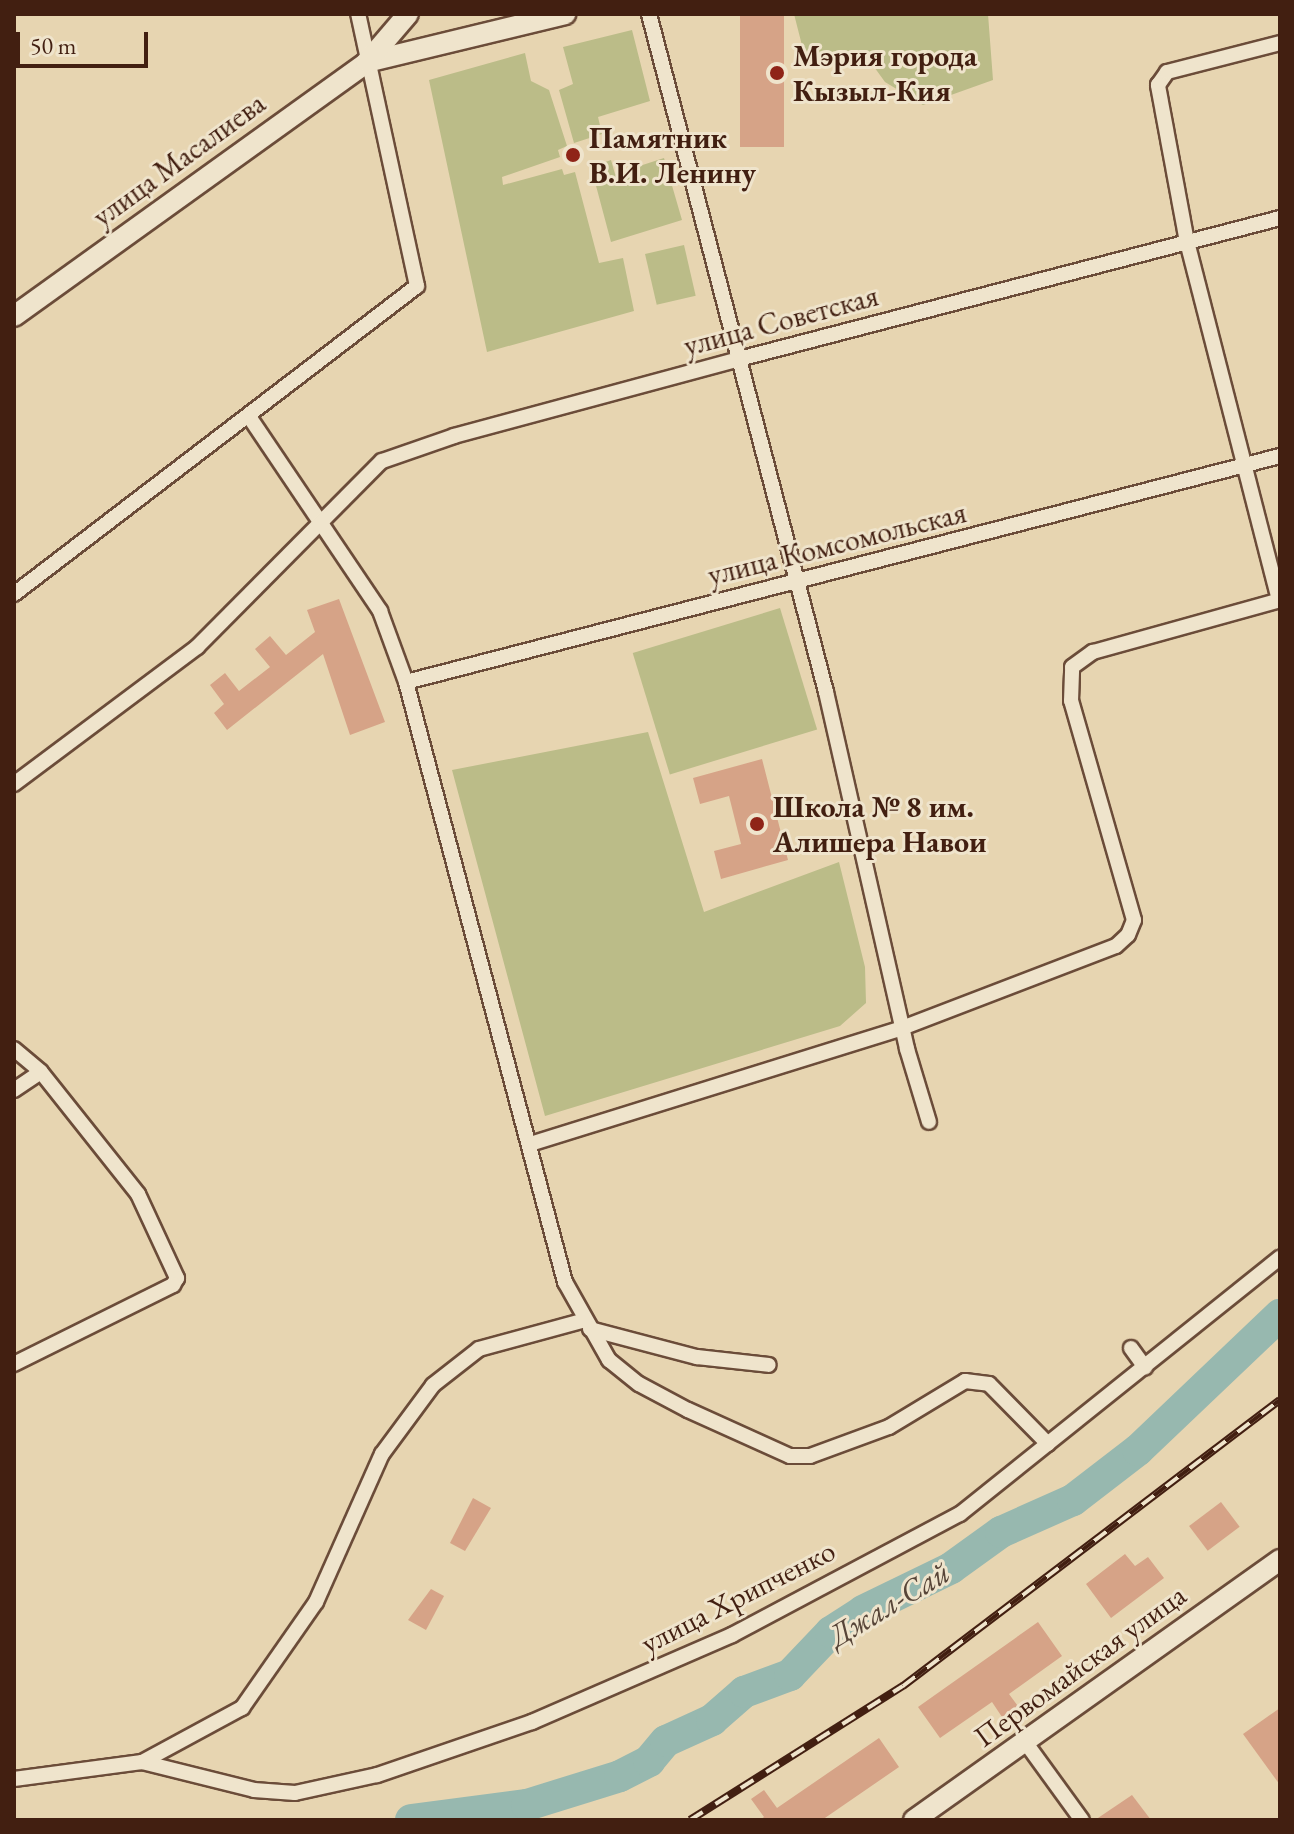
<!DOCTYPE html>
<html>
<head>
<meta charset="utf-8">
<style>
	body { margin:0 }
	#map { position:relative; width:1294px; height:1834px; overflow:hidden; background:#e7d5b1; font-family:"EB Garamond",serif }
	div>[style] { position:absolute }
	.green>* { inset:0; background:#bbbc88; transform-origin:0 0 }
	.river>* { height:32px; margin:-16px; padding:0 16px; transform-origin:16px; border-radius:16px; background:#97b8af }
	.building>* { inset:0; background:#d6a387; transform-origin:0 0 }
	.roads { filter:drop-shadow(2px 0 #6b4c39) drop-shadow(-2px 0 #6b4c39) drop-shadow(0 2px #6b4c39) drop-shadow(0 -2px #6b4c39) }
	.minor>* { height:14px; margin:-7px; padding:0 7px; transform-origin:7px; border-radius:7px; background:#efe4cc }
	.secondary>* { height:20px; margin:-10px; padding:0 10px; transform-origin:10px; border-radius:10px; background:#efe4cc }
	.rail>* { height:8px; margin-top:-4px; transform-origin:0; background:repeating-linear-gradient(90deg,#efe4cc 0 15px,#421f11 0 30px); box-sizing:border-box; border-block:2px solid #421f11 }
	.dots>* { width:22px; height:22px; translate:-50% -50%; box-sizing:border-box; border:4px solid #efe4cc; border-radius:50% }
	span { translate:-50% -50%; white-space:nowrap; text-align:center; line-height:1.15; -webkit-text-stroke:6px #efe4cc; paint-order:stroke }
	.poi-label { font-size:30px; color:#421f11; font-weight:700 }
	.left { translate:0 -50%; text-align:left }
	.street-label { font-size:30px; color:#421f11 }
	.water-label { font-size:32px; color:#574538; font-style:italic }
	.frame { position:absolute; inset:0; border:16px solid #421f11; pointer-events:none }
	.scale { position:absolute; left:16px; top:32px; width:132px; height:36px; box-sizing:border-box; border:4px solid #421f11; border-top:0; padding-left:10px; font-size:24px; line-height:28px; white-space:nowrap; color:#421f11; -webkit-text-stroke:6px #efe4cc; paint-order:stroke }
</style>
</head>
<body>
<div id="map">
	<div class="green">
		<div style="clip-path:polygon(794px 14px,988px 14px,993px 80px,923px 105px,885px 82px,864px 53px,807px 65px)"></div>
		<div style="clip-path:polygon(632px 30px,650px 101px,598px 117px,602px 134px,574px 143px,559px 90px,573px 84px,563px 47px)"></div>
		<div style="clip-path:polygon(525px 53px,531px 81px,549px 90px,567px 146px,558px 150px,560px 157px,502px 177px,503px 185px,562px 169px,564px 175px,575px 172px,599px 263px,623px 258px,634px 311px,487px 352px,429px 80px)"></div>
		<div style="clip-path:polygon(664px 158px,682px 220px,611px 242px,591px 167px,611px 160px,615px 174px)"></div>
		<div style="left:684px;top:245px;width:52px;height:40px;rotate:77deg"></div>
		<div style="left:780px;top:608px;width:127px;height:154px;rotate:73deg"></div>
		<div style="clip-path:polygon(648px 732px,704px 912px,839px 862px,865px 967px,866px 1003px,840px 1026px,545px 1116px,452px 770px)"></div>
	</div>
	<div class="river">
		<div style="left:411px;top:1820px;width:117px;rotate:-7.4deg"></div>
		<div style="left:527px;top:1805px;width:97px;rotate:-17.3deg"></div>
		<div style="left:620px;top:1776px;width:33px;rotate:-27deg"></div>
		<div style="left:649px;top:1761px;width:26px;rotate:-50deg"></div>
		<div style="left:666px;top:1741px;width:51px;rotate:-24.5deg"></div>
		<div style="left:712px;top:1720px;width:43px;rotate:-41.2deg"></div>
		<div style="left:744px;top:1692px;width:49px;rotate:-20.3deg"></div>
		<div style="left:790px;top:1675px;width:59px;rotate:-46.4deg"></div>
		<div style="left:831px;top:1632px;width:38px;rotate:-33deg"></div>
		<div style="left:863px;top:1611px;width:98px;rotate:-26deg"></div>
		<div style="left:951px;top:1568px;width:62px;rotate:-35.8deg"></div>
		<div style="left:1001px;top:1532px;width:79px;rotate:-24deg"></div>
		<div style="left:1073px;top:1500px;width:82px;rotate:-37.6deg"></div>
		<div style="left:1138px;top:1450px;width:196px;rotate:-43.6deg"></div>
	</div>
	<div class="building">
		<div style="left:740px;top:14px;width:44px;height:133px"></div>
		<div style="clip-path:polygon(339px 599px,385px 722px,350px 735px,323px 654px,227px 730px,214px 713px,224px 704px,210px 685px,225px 673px,239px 691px,270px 667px,255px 649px,270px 636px,286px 655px,315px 632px,307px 610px)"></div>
		<div style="clip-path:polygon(762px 759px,788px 860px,721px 879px,714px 851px,741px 844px,729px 796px,700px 804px,693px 778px)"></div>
		<div style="clip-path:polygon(473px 1498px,491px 1508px,465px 1551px,450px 1543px)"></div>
		<div style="left:1221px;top:1502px;width:31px;height:40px;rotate:53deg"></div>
		<div style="clip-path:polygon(1125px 1554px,1135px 1566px,1148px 1557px,1164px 1578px,1111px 1618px,1086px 1584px)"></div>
		<div style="clip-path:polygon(431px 1589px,444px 1596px,426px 1630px,408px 1620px)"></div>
		<div style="clip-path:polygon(1038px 1622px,1062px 1656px,1009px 1694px,1020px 1709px,1004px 1720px,992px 1702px,940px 1738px,918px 1707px)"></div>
		<div style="clip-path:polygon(1280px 1708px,1280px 1785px,1243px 1734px)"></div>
		<div style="clip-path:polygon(879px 1738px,899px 1767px,822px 1820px,760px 1820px,764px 1817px,751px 1799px,764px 1790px,777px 1808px)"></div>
		<div style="clip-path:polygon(1132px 1795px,1151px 1820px,1095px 1820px)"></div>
	</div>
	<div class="roads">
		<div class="minor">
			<div style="left:649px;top:14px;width:701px;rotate:75.37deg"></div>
			<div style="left:826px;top:692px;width:366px;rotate:77.2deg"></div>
			<div style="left:907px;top:1049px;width:76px;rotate:73.2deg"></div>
			<div style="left:250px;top:418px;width:233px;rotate:56deg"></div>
			<div style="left:380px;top:611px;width:76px;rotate:69.9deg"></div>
			<div style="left:406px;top:682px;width:621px;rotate:75.16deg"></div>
			<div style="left:565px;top:1282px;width:90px;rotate:60.6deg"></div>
			<div style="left:609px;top:1360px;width:38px;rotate:39deg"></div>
			<div style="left:639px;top:1384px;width:55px;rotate:28deg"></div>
			<div style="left:688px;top:1410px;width:112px;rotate:24.3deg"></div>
			<div style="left:790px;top:1456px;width:20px"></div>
			<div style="left:810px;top:1456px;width:84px;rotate:-20.2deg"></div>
			<div style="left:889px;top:1427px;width:89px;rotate:-31.2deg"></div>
			<div style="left:965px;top:1381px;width:24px;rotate:7deg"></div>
			<div style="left:989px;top:1384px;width:84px;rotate:45.5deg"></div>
			<div style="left:14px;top:594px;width:507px;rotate:-37.39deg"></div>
			<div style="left:417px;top:286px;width:278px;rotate:-102.2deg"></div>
			<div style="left:1279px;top:600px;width:370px;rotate:-104.4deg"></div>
			<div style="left:1187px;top:242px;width:160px;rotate:-100.5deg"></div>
			<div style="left:1158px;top:85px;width:16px;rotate:-55deg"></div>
			<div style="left:1167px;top:72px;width:117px;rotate:-14.4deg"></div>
			<div style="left:406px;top:682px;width:903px;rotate:-14.5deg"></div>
			<div style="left:14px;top:784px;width:229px;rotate:-36.8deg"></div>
			<div style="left:197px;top:647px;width:262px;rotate:-45.2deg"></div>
			<div style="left:382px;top:461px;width:76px;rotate:-19.1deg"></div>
			<div style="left:454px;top:436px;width:291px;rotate:-15.1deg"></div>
			<div style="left:735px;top:360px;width:563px;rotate:-14.6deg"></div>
			<div style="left:14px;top:1049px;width:35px;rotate:40deg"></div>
			<div style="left:41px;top:1072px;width:156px;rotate:51.5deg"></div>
			<div style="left:138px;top:1194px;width:93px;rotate:65.1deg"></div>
			<div style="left:177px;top:1278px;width:8px;rotate:120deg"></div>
			<div style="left:173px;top:1285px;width:178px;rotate:153.6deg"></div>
			<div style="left:14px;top:1090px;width:32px;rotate:-34deg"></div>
			<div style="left:530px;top:1144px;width:390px;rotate:-17.3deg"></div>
			<div style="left:902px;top:1028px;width:229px;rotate:-21deg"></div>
			<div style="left:1116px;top:946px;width:16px;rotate:-43deg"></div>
			<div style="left:1128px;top:935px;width:16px;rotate:-68deg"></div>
			<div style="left:1134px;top:920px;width:228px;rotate:-106deg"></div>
			<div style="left:1071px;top:701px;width:34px;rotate:-88deg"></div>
			<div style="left:1072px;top:667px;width:26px;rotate:-36deg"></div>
			<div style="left:1093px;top:652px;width:194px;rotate:-15.5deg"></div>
			<div style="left:590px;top:1329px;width:111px;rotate:14.7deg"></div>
			<div style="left:697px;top:1357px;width:72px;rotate:6.3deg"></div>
			<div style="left:1131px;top:1348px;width:24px;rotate:54deg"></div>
			<div style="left:1026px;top:1743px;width:95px;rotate:54deg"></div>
			<div style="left:142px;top:1762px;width:115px;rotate:14deg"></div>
			<div style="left:254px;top:1790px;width:41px;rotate:4.2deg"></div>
			<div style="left:295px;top:1793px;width:84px;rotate:-12.4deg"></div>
			<div style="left:377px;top:1775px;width:164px;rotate:-18.9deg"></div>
			<div style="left:532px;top:1722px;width:218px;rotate:-23.5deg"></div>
			<div style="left:732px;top:1635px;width:258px;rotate:-28deg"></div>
			<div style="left:960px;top:1514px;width:410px;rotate:-38.7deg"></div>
			<div style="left:14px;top:1779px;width:129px;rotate:-7.6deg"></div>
			<div style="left:142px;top:1762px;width:114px;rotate:-28.4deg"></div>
			<div style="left:242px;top:1708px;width:129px;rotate:-55.1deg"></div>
			<div style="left:316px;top:1602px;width:162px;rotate:-66deg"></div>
			<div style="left:382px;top:1454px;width:86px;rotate:-53.5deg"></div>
			<div style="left:433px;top:1385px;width:58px;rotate:-38deg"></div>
			<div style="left:479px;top:1349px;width:110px;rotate:-15.3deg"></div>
		</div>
		<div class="secondary">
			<div style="left:367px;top:62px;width:204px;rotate:-13.6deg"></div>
			<div style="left:14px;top:316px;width:435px;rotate:-35.7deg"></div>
			<div style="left:367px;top:62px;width:63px;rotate:-49.5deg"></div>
			<div style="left:914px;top:1820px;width:449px;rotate:-35.4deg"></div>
		</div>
	</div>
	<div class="rail">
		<div style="left:690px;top:1820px;width:252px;rotate:-32.2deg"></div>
		<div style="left:903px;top:1686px;width:473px;rotate:-37.2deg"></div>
	</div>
	<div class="dots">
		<div style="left:777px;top:73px;background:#8f2418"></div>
		<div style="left:573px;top:155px;background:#8f2418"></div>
		<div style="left:757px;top:824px;background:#8f2418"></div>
	</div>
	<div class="poi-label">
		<span class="left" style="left:793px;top:73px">Мэрия города<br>Кызыл-Кия</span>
		<span class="left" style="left:589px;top:155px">Памятник<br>В.И. Ленину</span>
		<span class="left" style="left:773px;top:824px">Школа № 8 им.<br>Алишера Навои</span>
	</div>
	<div class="street-label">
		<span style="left:179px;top:160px;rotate:-36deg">улица Масалиева</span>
		<span style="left:781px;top:321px;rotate:-15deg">улица Советская</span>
		<span style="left:837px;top:544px;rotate:-14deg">улица Комсомольская</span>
		<span style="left:738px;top:1597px;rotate:-27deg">улица Хрипченко</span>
		<span style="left:1080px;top:1666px;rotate:-36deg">Первомайская улица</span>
	</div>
	<div class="water-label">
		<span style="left:889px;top:1604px;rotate:-31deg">Джал-Сай</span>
	</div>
	<div class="frame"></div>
	<div class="scale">50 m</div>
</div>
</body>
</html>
